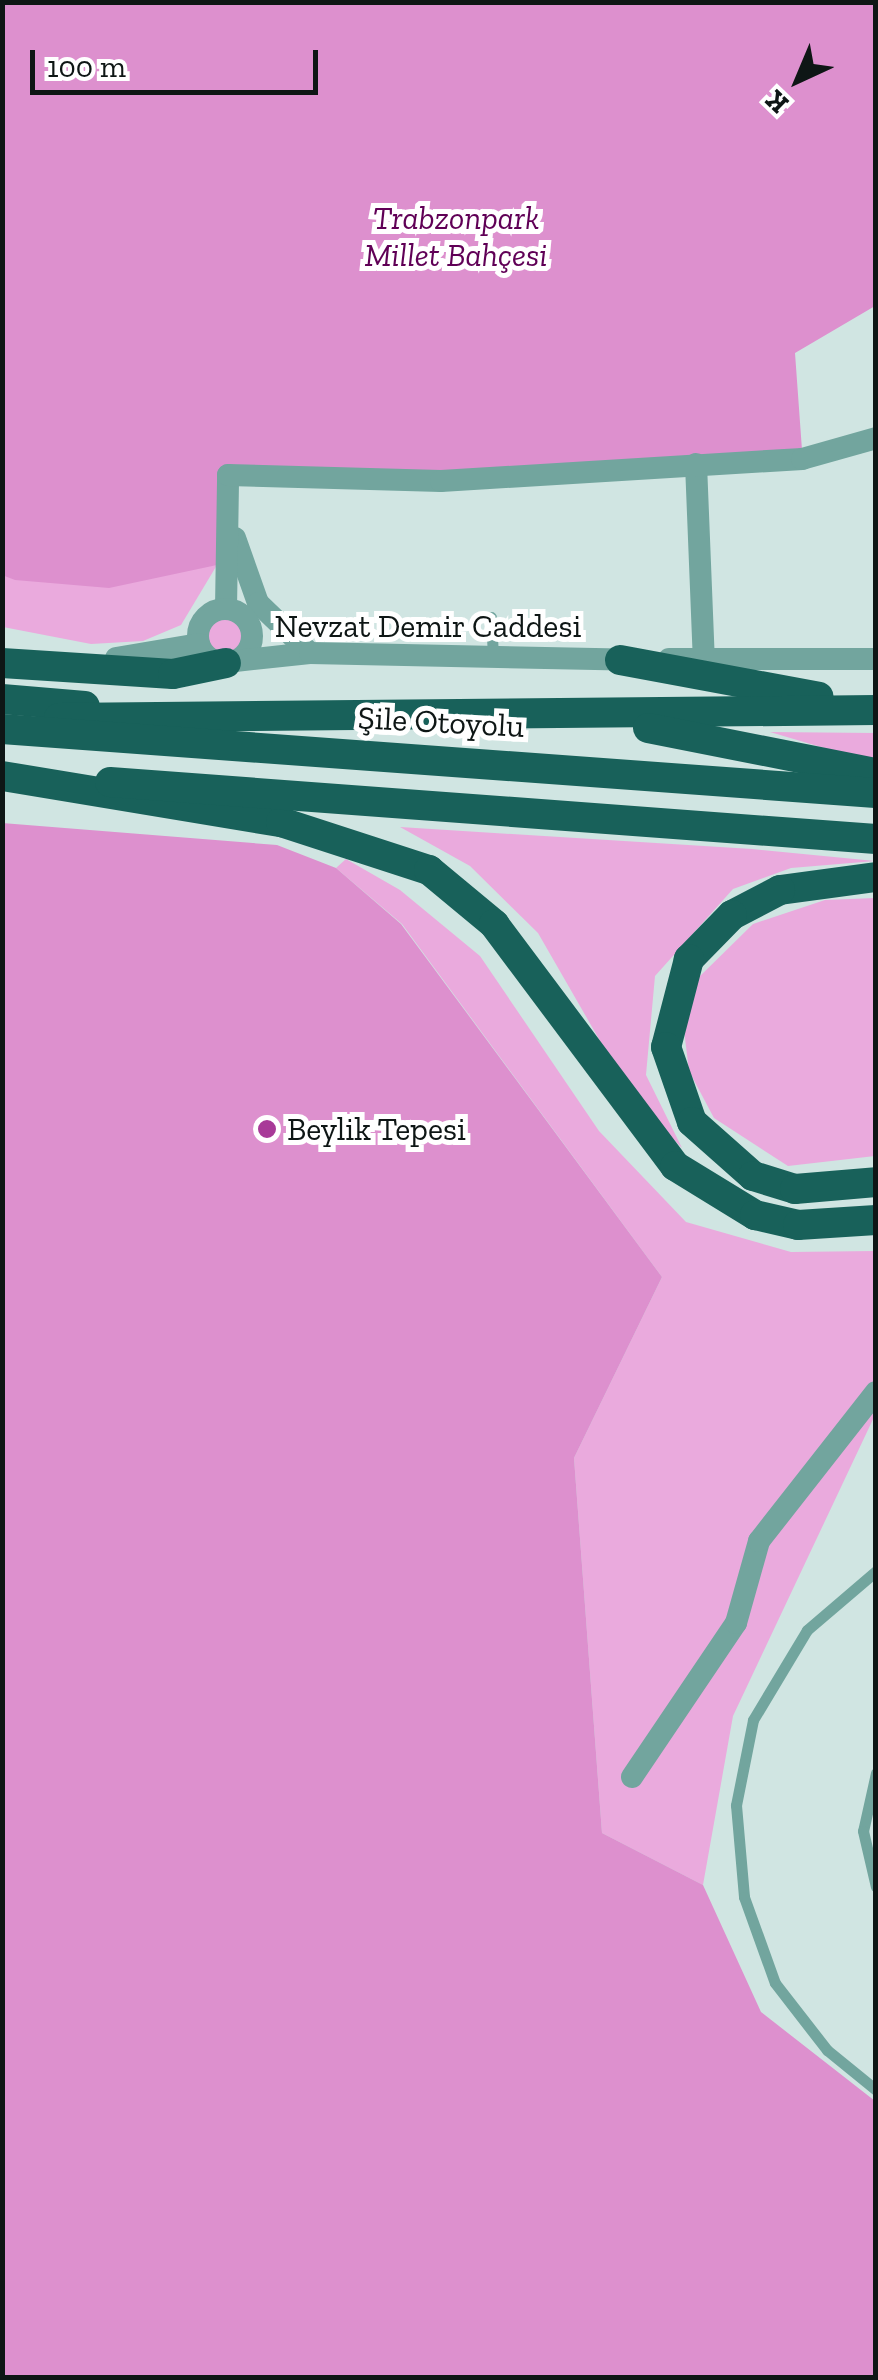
<!DOCTYPE html>
<html>
<head>
<meta charset="utf-8">
<style>
	body { margin:0 }
	#map { position:relative; width:878px; height:2380px; overflow:hidden; background:#d0e5e2; font-family:"Zilla Slab",serif }
	div>[style] { position:absolute }
	.green>* { inset:0; background:#eaaadd }
	.round { border-radius:50% }
	.forest>* { inset:0; background:#dd90ce }
	.service>* { height:11px; margin:-5.5px; padding:0 5.5px; transform-origin:5.5px; border-radius:5.5px; background:#72a59e }
	.minor>* { height:22px; margin:-11px; padding:0 11px; transform-origin:11px; border-radius:11px; background:#72a59e }
	.minor>.ring { margin:-11px; padding:0; box-sizing:content-box; background:none; border:22px solid #72a59e; border-radius:50% }
	.trunk>* { height:30px; margin:-15px; padding:0 15px; transform-origin:15px; border-radius:15px; background:#18615a }
	.dots>* { width:28px; height:28px; translate:-50% -50%; box-sizing:border-box; border:5px solid #fff; border-radius:50% }
	span { translate:-50% -50%; white-space:nowrap; text-align:center; line-height:1.15; -webkit-text-stroke:10px #fff; paint-order:stroke }
	.park-label { font-size:32px; color:#600056; font-style:italic }
	.street-label { font-size:32px; color:#0e1615 }
	.poi-label { font-size:32px; color:#0e1615 }
	.left { translate:0 -50%; text-align:left }
	.frame { position:absolute; inset:0; border:5px solid #0e1615; pointer-events:none }
	.north { position:absolute; left:748px; top:30px; width:100px; height:100px; -webkit-text-stroke:8px #fff; paint-order:stroke; rotate:224deg; font-size:28px; font-weight:700; line-height:40px; text-align:center; color:#0e1615 }
	.north::after { content:''; display:block; margin:auto; width:35px; height:45px; background:#0e1615; clip-path:polygon(50% 0,100% 100%,50% 72%,0 100%) }
	.scale { position:absolute; left:30px; top:50px; width:288px; height:45px; box-sizing:border-box; border:5px solid #0e1615; border-top:0; padding-left:12px; font-size:30px; line-height:35px; white-space:nowrap; color:#0e1615; -webkit-text-stroke:8px #fff; paint-order:stroke }
</style>
</head>
<body>
<div id="map">
	<div class="green">
		<div style="clip-path:polygon(217px 565px,181px 625px,143px 641px,91px 644px,3px 627px,2px 575px)"></div>
		<div class="round" style="left:206px;top:618px;width:36px;height:36px"></div>
		<div style="clip-path:polygon(770px 732px,875px 733px,875px 763px)"></div>
		<div style="clip-path:polygon(400px 827px,752px 849px,875px 861px,791px 868px,733px 889px,655px 976px,646px 1075px,682px 1148px,634px 1100px,538px 933px,470px 866px)"></div>
		<div style="clip-path:polygon(346px 859px,400px 890px,480px 956px,599px 1131px,686px 1222px,791px 1252px,875px 1251px,875px 1415px,733px 1716px,703px 1885px,602px 1833px,574px 1458px,662px 1277px,402px 924px,336px 868px)"></div>
		<div style="clip-path:polygon(875px 898px,875px 1156px,788px 1166px,714px 1118px,689px 1071px,683px 1022px,695px 981px,753px 924px,825px 900px)"></div>
	</div>
	<div class="forest">
		<div style="clip-path:polygon(2px 3px,875px 3px,875px 306px,795px 353px,802px 450px,463px 473px,225px 467px,217px 565px,109px 588px,15px 580px,2px 575px)"></div>
		<div style="clip-path:polygon(2px 823px,277px 845px,336px 868px,401px 924px,662px 1277px,574px 1458px,602px 1833px,703px 1885px,761px 2012px,875px 2101px,875px 2377px,3px 2377px)"></div>
	</div>
	<div class="service">
		<div style="left:491px;top:617px;width:40px;rotate:87.1deg"></div>
		<div style="left:876px;top:1571px;width:91px;rotate:139.5deg"></div>
		<div style="left:807px;top:1630px;width:105px;rotate:121deg"></div>
		<div style="left:753px;top:1720px;width:87px;rotate:101.3deg"></div>
		<div style="left:736px;top:1805px;width:92px;rotate:85deg"></div>
		<div style="left:744px;top:1897px;width:91px;rotate:70.2deg"></div>
		<div style="left:775px;top:1983px;width:85px;rotate:52.2deg"></div>
		<div style="left:827px;top:2050px;width:63px;rotate:39.2deg"></div>
		<div style="left:876px;top:1773px;width:59px;rotate:102.6deg"></div>
		<div style="left:863px;top:1831px;width:57px;rotate:76.9deg"></div>
	</div>
	<div class="minor">
		<div style="left:696px;top:464px;width:195px;rotate:87.7deg"></div>
		<div style="left:235px;top:538px;width:69px;rotate:70.5deg"></div>
		<div style="left:258px;top:603px;width:72px;rotate:43.9deg"></div>
		<div style="left:226px;top:609px;width:134px;rotate:-89.1deg"></div>
		<div style="left:228px;top:475px;width:213px;rotate:1.6deg"></div>
		<div style="left:441px;top:481px;width:362px;rotate:-3.5deg"></div>
		<div style="left:802px;top:459px;width:77px;rotate:-15.8deg"></div>
		<div class="ring" style="left:198px;top:609px;width:32px;height:32px"></div>
		<div style="left:116px;top:658px;width:84px;rotate:-9.6deg"></div>
		<div style="left:669px;top:659px;width:207px"></div>
		<div style="left:235px;top:661px;width:75px;rotate:-6.1deg"></div>
		<div style="left:310px;top:653px;width:322px;rotate:1.2deg"></div>
		<div style="left:632px;top:1777px;width:186px;rotate:-56deg"></div>
		<div style="left:736px;top:1623px;width:85px;rotate:-74.3deg"></div>
		<div style="left:759px;top:1541px;width:189px;rotate:-51.9deg"></div>
	</div>
	<div class="trunk">
		<div style="left:620px;top:660px;width:202px;rotate:10.5deg"></div>
		<div style="left:2px;top:663px;width:171px;rotate:3.7deg"></div>
		<div style="left:173px;top:674px;width:54px;rotate:-11.7deg"></div>
		<div style="left:2px;top:699px;width:83px;rotate:4.8deg"></div>
		<div style="left:59px;top:718px;width:817px;rotate:-0.56deg"></div>
		<div style="left:648px;top:728px;width:232px;rotate:11.2deg"></div>
		<div style="left:2px;top:729px;width:876px;rotate:4.19deg"></div>
		<div style="left:2px;top:776px;width:283px;rotate:9.4deg"></div>
		<div style="left:281px;top:822px;width:156px;rotate:18deg"></div>
		<div style="left:429px;top:870px;width:85px;rotate:39.7deg"></div>
		<div style="left:494px;top:924px;width:302px;rotate:53.2deg"></div>
		<div style="left:675px;top:1166px;width:94px;rotate:31.5deg"></div>
		<div style="left:755px;top:1215px;width:44px;rotate:13.1deg"></div>
		<div style="left:798px;top:1225px;width:78px;rotate:-3.7deg"></div>
		<div style="left:110px;top:782px;width:768px;rotate:4.26deg"></div>
		<div style="left:876px;top:877px;width:97px;rotate:172.3deg"></div>
		<div style="left:780px;top:890px;width:54px;rotate:152.5deg"></div>
		<div style="left:732px;top:915px;width:62px;rotate:134.3deg"></div>
		<div style="left:689px;top:959px;width:91px;rotate:104.6deg"></div>
		<div style="left:666px;top:1047px;width:79px;rotate:70.9deg"></div>
		<div style="left:692px;top:1122px;width:81px;rotate:41.5deg"></div>
		<div style="left:753px;top:1176px;width:44px;rotate:17.2deg"></div>
		<div style="left:795px;top:1189px;width:81px;rotate:-4.9deg"></div>
	</div>
	<div class="dots">
		<div style="left:267px;top:1129px;background:#a83a98"></div>
	</div>
	<div class="park-label">
		<span style="left:456px;top:237px">Trabzonpark<br>Millet Bahçesi</span>
	</div>
	<div class="street-label">
		<span style="left:428px;top:626px">Nevzat Demir Caddesi</span>
		<span style="left:441px;top:722px;rotate:3deg">Şile Otoyolu</span>
	</div>
	<div class="poi-label">
		<span class="left" style="left:287px;top:1129px">Beylik Tepesi</span>
	</div>
	<div class="frame"></div>
	<div class="north">K</div>
	<div class="scale">100 m</div>
</div>
</body>
</html>
